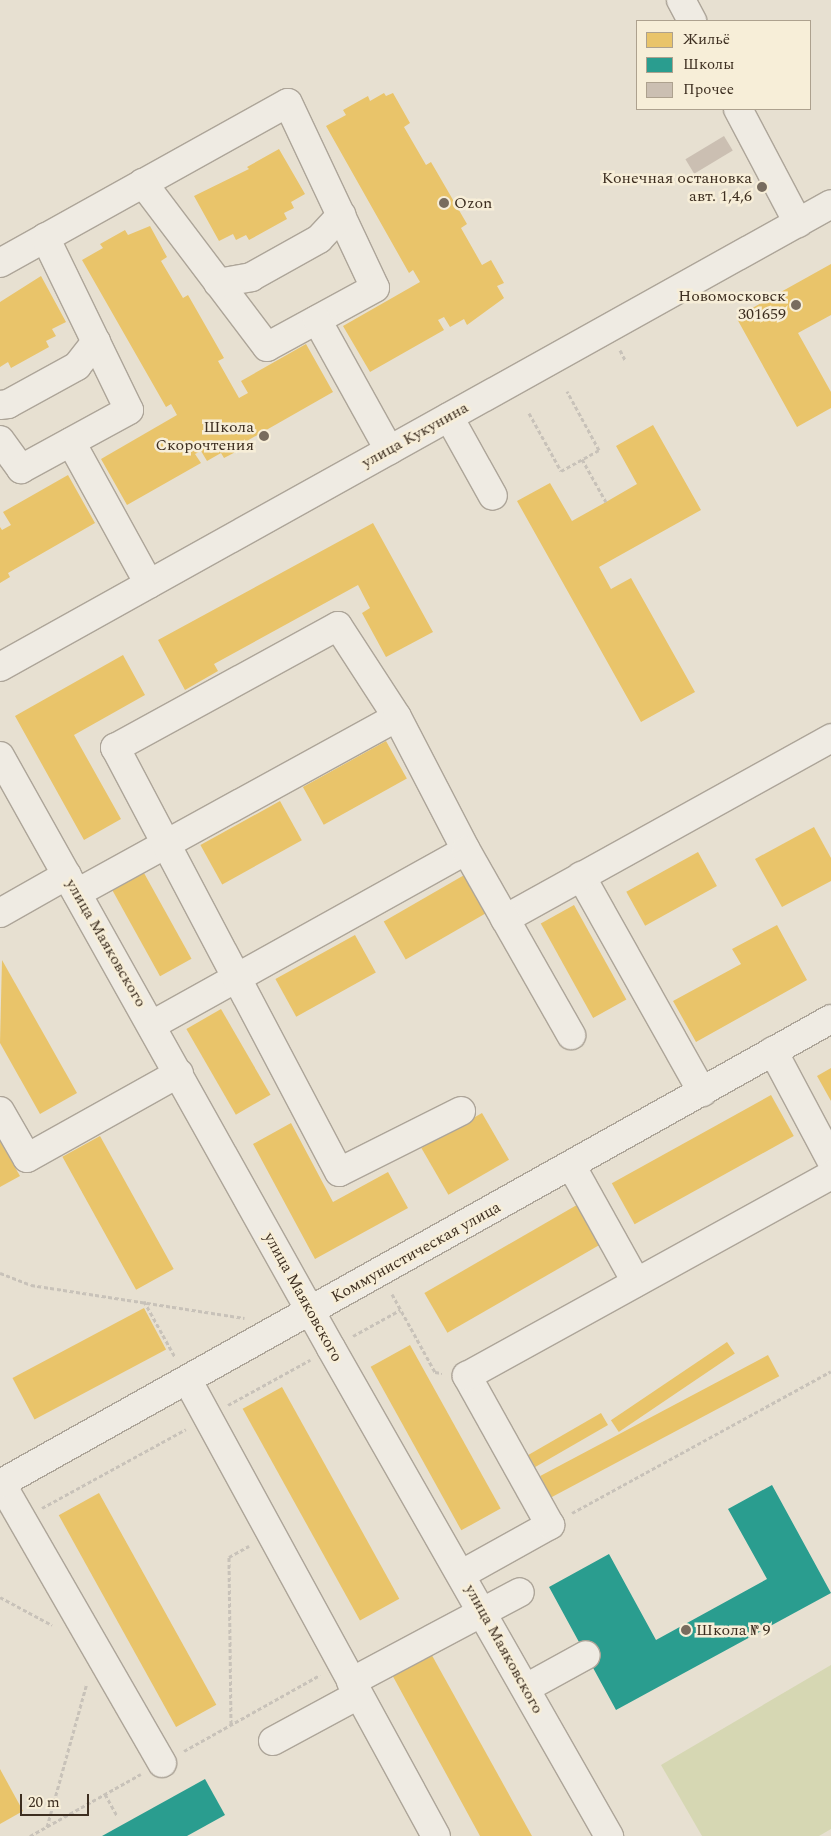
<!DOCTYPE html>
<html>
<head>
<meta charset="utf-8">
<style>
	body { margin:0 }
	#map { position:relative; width:831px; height:1836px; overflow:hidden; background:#e7e0d1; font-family:Spectral,serif }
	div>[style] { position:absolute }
	.green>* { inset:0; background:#d6d7b3 }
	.homes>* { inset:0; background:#e9c46a; transform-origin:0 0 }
	.schools>* { inset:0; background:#2a9d8f }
	.building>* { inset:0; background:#cbbfb2; transform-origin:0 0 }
	.path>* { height:3px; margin-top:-1.5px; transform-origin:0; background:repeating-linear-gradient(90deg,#c8c2b9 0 4px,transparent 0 6.5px) }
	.roads { filter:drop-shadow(1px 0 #ada599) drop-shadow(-1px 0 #ada599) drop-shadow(0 1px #ada599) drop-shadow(0 -1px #ada599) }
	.minor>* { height:28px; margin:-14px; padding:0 14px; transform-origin:14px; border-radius:14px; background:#efebe3 }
	.dots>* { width:14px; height:14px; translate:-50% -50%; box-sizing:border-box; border:2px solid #f7eed8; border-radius:50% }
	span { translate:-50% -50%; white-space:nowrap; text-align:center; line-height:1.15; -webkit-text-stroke:5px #f7eed8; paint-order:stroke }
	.poi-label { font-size:16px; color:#3d2e20 }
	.right { translate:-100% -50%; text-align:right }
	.left { translate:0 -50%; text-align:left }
	.street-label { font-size:16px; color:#3d2e20 }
	.legend { position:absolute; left:636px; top:20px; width:175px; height:90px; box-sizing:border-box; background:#f7eed8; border:1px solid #ada18e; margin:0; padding:6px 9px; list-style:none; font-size:15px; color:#3d2e20 }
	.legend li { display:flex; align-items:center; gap:10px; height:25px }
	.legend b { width:25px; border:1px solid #ada18e }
	.scale { position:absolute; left:20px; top:1794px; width:69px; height:22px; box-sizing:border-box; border:2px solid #3d2e20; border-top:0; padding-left:6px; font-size:15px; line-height:18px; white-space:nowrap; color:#3d2e20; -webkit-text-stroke:4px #f7eed8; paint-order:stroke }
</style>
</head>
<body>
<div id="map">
	<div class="green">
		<div style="clip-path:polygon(831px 1665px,831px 1829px,819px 1836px,702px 1836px,661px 1765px)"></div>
	</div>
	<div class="homes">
		<div style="clip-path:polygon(384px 93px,386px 96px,393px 93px,410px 123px,404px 127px,426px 165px,431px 162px,467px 224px,461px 228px,482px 265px,491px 260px,504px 283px,497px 286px,504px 298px,467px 325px,464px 319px,450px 327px,444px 317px,438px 320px,444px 330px,370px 372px,343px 326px,420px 282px,413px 270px,409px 273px,326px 126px,346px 115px,343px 110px,368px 96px,370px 101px)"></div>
		<div style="clip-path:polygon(279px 149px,305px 194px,291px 202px,294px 208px,284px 213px,287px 219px,249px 240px,246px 235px,236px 240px,233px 234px,219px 241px,194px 196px,249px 169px,247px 167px)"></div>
		<div style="clip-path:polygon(150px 226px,167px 257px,161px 261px,183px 298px,188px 295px,224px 358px,218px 361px,239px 398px,248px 393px,241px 381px,306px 344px,333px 392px,245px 442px,247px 446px,224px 458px,221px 453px,207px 461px,201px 451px,195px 454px,201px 463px,127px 505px,101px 459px,177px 415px,171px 404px,166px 407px,82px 260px,103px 248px,100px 244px,125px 230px,128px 235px)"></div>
		<div style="clip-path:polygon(831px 264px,831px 315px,798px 333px,831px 392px,831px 408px,797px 427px,736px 317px)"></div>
		<div style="clip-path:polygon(41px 276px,66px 322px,52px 329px,56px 336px,46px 341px,49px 347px,11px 368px,8px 362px,0 367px,0 302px)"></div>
		<div style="clip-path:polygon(653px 425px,701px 510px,599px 567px,611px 589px,631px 578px,695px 692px,641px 722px,517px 501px,550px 483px,572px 521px,606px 502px,637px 484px,616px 446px)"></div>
		<div style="clip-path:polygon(68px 475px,95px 523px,8px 573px,10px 577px,0 583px,0 527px,2px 530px,11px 525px,3px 512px)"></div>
		<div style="clip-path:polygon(373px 523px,433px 632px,386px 657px,362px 613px,370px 608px,358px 585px,214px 664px,218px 671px,185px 690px,158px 640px)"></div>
		<div style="clip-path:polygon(123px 655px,145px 695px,74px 735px,121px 819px,84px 840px,15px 716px)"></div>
		<div style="left:386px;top:741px;width:43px;height:95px;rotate:61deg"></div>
		<div style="left:280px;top:801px;width:45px;height:91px;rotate:61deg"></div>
		<div style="clip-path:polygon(814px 827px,831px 858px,831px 881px,782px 907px,755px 859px)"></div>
		<div style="left:698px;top:852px;width:39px;height:82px;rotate:61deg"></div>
		<div style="left:144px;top:873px;width:98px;height:36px;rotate:61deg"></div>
		<div style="left:466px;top:874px;width:44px;height:95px;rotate:60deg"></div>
		<div style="left:574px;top:905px;width:108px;height:38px;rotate:61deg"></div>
		<div style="clip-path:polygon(777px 925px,807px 980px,696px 1042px,673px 1001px,741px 964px,732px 949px)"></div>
		<div style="left:355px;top:935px;width:43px;height:91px;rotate:61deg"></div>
		<div style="clip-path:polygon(2px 960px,77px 1093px,40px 1114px,0 1043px)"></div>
		<div style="left:221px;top:1009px;width:99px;height:40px;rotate:60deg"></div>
		<div style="clip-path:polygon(831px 1068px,831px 1101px,817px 1076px)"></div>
		<div style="left:771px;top:1095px;width:47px;height:182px;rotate:61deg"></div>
		<div style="left:482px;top:1113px;width:54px;height:70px;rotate:60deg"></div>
		<div style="clip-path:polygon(291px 1123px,333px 1202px,388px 1172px,408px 1208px,315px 1259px,253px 1144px)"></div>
		<div style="left:100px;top:1136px;width:152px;height:43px;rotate:61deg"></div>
		<div style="clip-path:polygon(0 1141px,20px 1176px,0 1187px)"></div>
		<div style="left:582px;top:1202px;width:46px;height:182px;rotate:60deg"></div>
		<div style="left:144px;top:1308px;width:47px;height:149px;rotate:62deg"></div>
		<div style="left:727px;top:1342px;width:14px;height:140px;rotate:56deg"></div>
		<div style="left:410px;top:1345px;width:187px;height:45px;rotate:61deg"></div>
		<div style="left:768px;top:1355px;width:24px;height:258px;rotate:62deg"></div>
		<div style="left:282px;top:1387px;width:242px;height:45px;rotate:61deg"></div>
		<div style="left:601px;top:1413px;width:14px;height:84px;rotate:60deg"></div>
		<div style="left:99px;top:1493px;width:242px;height:46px;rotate:61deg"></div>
		<div style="clip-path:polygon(429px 1650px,532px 1836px,480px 1836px,390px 1671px)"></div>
		<div style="clip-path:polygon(0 1769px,23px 1811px,0 1824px)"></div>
	</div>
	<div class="schools">
		<div style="clip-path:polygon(772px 1485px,831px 1593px,616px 1710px,549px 1587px,609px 1554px,656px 1640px,767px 1579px,728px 1509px)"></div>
		<div style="clip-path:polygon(205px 1779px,225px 1815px,187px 1836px,102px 1836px)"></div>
	</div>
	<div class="building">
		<div style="left:724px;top:136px;width:17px;height:45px;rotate:59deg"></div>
	</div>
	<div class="path">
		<div style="left:620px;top:350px;width:11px;rotate:63deg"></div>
		<div style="left:529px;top:413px;width:66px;rotate:61.1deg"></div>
		<div style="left:561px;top:471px;width:43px;rotate:-28.9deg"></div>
		<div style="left:599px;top:450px;width:67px;rotate:-118.5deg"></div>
		<div style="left:582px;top:459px;width:49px;rotate:60.8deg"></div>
		<div style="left:0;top:1273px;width:33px;rotate:21deg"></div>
		<div style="left:31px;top:1285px;width:216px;rotate:8.8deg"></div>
		<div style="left:392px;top:1294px;width:89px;rotate:61.1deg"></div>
		<div style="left:435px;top:1372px;width:7px;rotate:8deg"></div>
		<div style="left:144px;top:1301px;width:64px;rotate:61deg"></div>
		<div style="left:353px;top:1336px;width:54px;rotate:-29deg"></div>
		<div style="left:228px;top:1405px;width:94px;rotate:-28.8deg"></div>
		<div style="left:42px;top:1508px;width:164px;rotate:-28.7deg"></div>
		<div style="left:572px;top:1513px;width:295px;rotate:-28.7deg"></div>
		<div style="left:0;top:1597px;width:59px;rotate:28.3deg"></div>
		<div style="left:231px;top:1724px;width:167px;rotate:-90.7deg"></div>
		<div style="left:229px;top:1557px;width:23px;rotate:-29deg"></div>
		<div style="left:184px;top:1751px;width:156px;rotate:-29.2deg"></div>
		<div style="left:105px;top:1794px;width:25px;rotate:61deg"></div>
		<div style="left:47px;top:1827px;width:149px;rotate:-74.5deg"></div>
		<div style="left:30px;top:1836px;width:127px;rotate:-29.2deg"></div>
	</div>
	<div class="roads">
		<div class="minor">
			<div style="left:681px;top:0;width:24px;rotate:62deg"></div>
			<div style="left:738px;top:109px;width:129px;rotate:62.2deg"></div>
			<div style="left:0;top:263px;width:329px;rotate:-29.1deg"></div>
			<div style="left:288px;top:103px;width:204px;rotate:64.8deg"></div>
			<div style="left:375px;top:288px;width:123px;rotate:151.4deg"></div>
			<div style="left:267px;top:347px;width:206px;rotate:-127.1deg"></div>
			<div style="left:218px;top:283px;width:34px;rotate:-10deg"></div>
			<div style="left:251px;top:277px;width:78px;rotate:-29.2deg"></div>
			<div style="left:319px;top:239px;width:33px;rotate:-47deg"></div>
			<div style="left:317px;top:320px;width:149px;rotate:61deg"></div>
			<div style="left:0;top:405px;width:8px;rotate:-7deg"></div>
			<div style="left:8px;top:404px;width:79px;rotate:-28.8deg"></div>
			<div style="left:77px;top:366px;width:31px;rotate:-52deg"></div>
			<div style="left:449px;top:417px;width:90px;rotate:60.9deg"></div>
			<div style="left:0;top:440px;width:36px;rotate:54deg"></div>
			<div style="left:21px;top:469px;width:123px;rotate:-28.6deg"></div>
			<div style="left:129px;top:410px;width:192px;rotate:-115.9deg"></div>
			<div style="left:71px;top:442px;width:162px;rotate:61.2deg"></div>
			<div style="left:0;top:667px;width:951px;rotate:-29.12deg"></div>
			<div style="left:0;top:756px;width:678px;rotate:60.79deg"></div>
			<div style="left:331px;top:1348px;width:562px;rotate:60.33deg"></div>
			<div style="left:581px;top:876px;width:248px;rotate:60.7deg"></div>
			<div style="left:77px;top:893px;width:365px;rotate:-28.8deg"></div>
			<div style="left:0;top:913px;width:77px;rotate:-29.6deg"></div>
			<div style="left:505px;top:919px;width:373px;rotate:-29deg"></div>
			<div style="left:152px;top:1025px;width:359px;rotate:-29.1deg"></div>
			<div style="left:773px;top:1051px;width:123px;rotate:62deg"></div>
			<div style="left:0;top:1111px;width:54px;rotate:60.1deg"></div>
			<div style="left:27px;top:1158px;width:174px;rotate:-29.2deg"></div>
			<div style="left:461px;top:1111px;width:136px;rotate:153.4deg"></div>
			<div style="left:339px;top:1172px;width:480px;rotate:-117.8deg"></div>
			<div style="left:115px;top:748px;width:254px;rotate:-28.7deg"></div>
			<div style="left:338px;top:626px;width:108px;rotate:57deg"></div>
			<div style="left:397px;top:717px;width:150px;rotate:62.6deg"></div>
			<div style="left:466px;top:850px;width:213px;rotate:60.4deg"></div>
			<div style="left:571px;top:1165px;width:134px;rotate:60.9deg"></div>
			<div style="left:188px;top:1381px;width:518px;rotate:61.41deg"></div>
			<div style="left:1px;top:1483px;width:323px;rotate:60.1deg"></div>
			<div style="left:0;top:1484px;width:952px;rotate:-29.23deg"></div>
			<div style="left:462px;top:1574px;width:101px;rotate:-29.1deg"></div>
			<div style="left:550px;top:1525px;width:171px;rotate:-119.1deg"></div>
			<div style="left:467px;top:1376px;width:416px;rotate:-28.9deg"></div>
			<div style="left:351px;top:1682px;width:191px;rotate:-28deg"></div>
			<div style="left:526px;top:1688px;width:68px;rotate:-28.8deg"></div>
			<div style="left:273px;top:1741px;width:97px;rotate:-28.4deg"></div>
		</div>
	</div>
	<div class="dots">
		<div style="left:762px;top:187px;background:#786c5e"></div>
		<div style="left:444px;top:203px;background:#786c5e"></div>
		<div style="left:796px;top:305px;background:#786c5e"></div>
		<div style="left:264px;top:436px;background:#786c5e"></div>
		<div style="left:686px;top:1630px;background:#786c5e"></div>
	</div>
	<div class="poi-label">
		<span class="right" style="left:752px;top:187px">Конечная остановка<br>авт. 1,4,6</span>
		<span class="left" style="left:454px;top:203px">Ozon</span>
		<span class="right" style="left:786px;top:305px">Новомосковск<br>301659</span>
		<span class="right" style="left:254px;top:436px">Школа<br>Скорочтения</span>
		<span class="left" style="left:696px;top:1630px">Школа № 9</span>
	</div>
	<div class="street-label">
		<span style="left:415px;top:435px;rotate:-29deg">улица Кукунина</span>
		<span style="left:106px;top:943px;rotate:60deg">улица Маяковского</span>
		<span style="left:416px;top:1252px;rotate:-29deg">Коммунистическая улица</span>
		<span style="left:303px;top:1297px;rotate:61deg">улица Маяковского</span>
		<span style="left:504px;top:1649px;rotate:61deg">улица Маяковского</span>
	</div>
	<ul class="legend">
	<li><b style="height:14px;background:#e9c46a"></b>Жильё</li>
	<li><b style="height:14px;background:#2a9d8f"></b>Школы</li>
	<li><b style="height:14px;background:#cbbfb2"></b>Прочее</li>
	</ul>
	<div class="scale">20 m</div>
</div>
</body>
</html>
